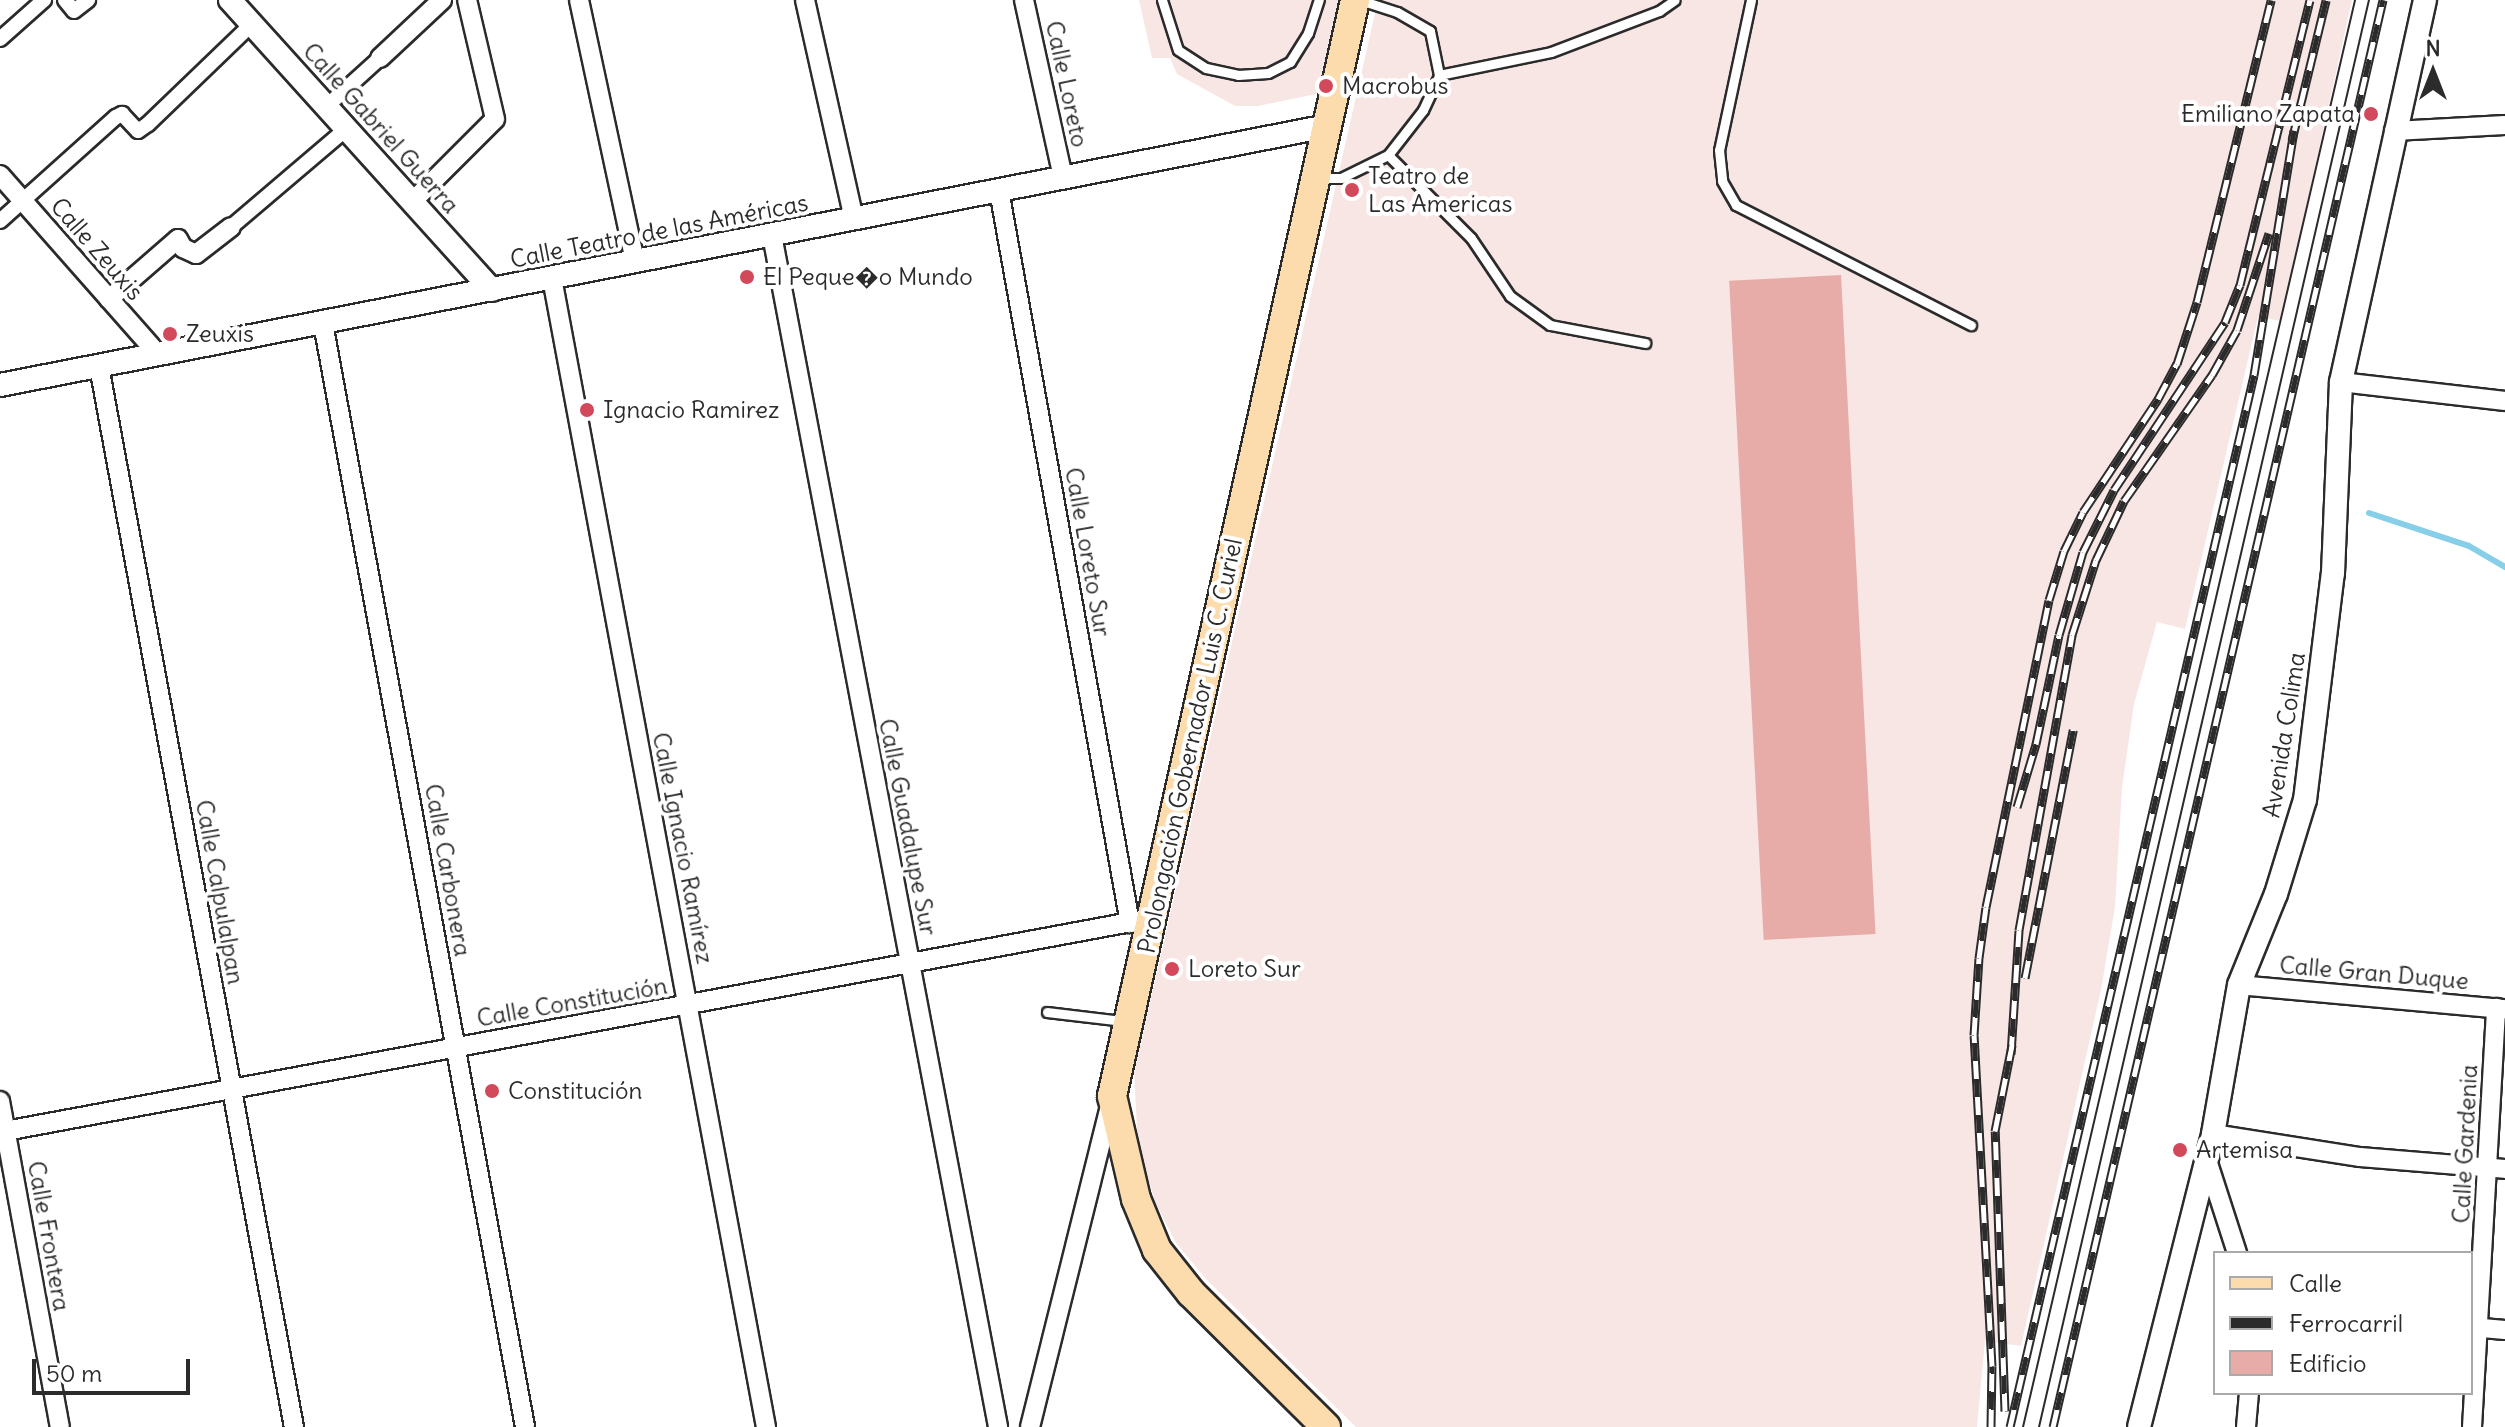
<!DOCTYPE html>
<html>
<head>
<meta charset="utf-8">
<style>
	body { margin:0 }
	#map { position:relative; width:2505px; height:1427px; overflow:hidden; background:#fff; font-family:Delius,sans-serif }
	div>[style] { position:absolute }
	.built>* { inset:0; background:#f8e6e5 }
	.stream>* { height:6px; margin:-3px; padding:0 3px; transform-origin:3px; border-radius:3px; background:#87cee8 }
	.building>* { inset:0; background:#e7aca7; transform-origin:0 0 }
	.roads { filter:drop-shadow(2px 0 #2b2b2b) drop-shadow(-2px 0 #2b2b2b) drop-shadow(0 2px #2b2b2b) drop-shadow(0 -2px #2b2b2b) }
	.service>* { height:9px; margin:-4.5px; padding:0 4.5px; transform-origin:4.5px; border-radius:4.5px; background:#fff }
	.pedestrian>* { height:14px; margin:-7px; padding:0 7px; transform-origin:7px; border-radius:7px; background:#fff }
	.minor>* { height:18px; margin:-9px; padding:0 9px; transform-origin:9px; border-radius:9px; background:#fff }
	.tertiary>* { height:22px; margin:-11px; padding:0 11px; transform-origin:11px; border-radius:11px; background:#fff }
	.primary>* { height:28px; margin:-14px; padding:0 14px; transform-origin:14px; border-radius:14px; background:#fcdcac }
	.tram>* { height:2px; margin:-1px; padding:0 1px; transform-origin:1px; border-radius:1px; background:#2b2b2b }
	.rail>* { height:9px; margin-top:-4.5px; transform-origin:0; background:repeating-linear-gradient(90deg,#fff 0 18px,#2b2b2b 0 36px); box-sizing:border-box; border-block:2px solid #2b2b2b }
	.dots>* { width:22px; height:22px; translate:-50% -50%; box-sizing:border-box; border:4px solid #fff; border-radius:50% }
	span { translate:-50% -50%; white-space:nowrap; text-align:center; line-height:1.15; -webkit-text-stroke:8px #fff; paint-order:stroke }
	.street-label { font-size:24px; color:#2b2b2b }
	.poi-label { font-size:24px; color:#2b2b2b }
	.left { translate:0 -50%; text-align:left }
	.right { translate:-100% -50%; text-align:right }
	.legend { position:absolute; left:2213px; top:1251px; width:260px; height:144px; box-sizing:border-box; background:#fff; border:2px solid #aaa; margin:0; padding:10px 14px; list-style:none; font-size:24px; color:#2b2b2b }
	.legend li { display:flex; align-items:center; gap:16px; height:40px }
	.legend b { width:40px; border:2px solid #aaa }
	.north { position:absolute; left:2393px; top:32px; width:80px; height:80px; -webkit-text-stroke:6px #fff; paint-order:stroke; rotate:0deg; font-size:22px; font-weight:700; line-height:32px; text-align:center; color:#2b2b2b }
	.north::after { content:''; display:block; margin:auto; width:28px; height:36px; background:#2b2b2b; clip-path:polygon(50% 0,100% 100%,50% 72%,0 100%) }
	.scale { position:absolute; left:32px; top:1359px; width:158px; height:36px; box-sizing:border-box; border:4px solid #2b2b2b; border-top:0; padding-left:10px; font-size:24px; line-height:28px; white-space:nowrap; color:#2b2b2b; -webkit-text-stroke:6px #fff; paint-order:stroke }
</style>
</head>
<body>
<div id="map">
	<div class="built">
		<div style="clip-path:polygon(1139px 0,1348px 0,1326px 92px,1258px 106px,1235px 106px,1177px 74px,1170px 58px,1152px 58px)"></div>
		<div style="clip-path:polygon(1378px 0,2352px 0,2281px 321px,2258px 317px,2185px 629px,2157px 622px,2134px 704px,2122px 788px,2115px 907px,2101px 990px,2021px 1346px,1985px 1341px,1977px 1427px,1356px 1427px,1206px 1279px,1176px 1243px,1156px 1204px,1138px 1146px,1134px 1073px)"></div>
	</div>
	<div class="stream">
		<div style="left:2369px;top:513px;width:105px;rotate:18.3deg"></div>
		<div style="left:2469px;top:546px;width:42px;rotate:30.3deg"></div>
	</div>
	<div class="building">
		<div style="left:1841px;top:275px;width:660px;height:112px;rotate:87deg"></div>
	</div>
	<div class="roads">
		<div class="service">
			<div style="left:1162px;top:0;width:52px;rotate:72.3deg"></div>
			<div style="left:1178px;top:50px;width:33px;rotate:33deg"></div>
			<div style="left:1206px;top:68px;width:33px;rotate:12deg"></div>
			<div style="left:1238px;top:75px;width:30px;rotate:-4deg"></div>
			<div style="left:1268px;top:73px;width:25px;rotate:-27deg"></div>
			<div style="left:1290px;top:62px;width:34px;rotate:-58deg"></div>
			<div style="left:1308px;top:33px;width:35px;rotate:-72deg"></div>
			<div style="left:1751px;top:0;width:153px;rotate:102deg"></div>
			<div style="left:1719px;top:150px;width:31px;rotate:84deg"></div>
			<div style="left:1722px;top:181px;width:28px;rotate:60deg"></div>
			<div style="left:1736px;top:205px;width:264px;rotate:27.1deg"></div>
			<div style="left:1439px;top:75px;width:114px;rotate:-11.6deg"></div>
			<div style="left:1551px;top:52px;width:116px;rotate:-20.8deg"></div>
			<div style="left:1659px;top:11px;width:19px;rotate:-35deg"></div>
			<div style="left:1388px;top:155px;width:117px;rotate:45deg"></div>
			<div style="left:1471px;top:238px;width:70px;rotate:56.1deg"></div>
			<div style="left:1510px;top:296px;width:49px;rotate:35.9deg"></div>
			<div style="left:1550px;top:325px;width:97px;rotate:10.7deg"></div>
			<div style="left:1319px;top:178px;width:22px"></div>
			<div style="left:1341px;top:178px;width:52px;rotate:-26.1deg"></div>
			<div style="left:1388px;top:155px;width:57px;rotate:-52.1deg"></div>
			<div style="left:1423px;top:110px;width:38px;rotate:-65deg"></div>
			<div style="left:1439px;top:75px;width:45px;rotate:-101.6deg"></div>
			<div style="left:1430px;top:31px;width:38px;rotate:-150deg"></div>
			<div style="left:1397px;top:12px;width:39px;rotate:-162deg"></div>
			<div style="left:1047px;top:1012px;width:77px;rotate:6.8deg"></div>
		</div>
		<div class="pedestrian">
			<div style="left:65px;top:0;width:14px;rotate:51deg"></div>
			<div style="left:74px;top:11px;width:18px;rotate:-38deg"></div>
			<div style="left:0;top:39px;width:59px;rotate:-41.6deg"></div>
			<div style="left:327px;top:106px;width:72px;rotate:-42.2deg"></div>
			<div style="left:0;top:221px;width:156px;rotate:-41.9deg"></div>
			<div style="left:116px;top:117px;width:7px;rotate:-27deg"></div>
			<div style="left:122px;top:114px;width:23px;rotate:47deg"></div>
			<div style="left:138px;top:131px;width:12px;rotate:-35deg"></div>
			<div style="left:148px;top:124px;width:144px;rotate:-43.9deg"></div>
			<div style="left:231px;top:227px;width:151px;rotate:-40.4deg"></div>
		</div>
		<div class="minor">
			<div style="left:579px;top:0;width:268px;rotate:77.9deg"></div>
			<div style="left:805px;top:0;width:224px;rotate:77.4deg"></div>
			<div style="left:1024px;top:0;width:182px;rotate:77.6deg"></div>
			<div style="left:380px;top:58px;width:85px;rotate:-43.1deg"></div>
			<div style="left:2394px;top:131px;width:111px;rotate:-3.1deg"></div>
			<div style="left:0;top:175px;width:239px;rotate:48.6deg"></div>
			<div style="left:999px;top:190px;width:745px;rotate:79.87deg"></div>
			<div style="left:412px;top:202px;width:117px;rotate:-45deg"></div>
			<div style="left:495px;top:119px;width:122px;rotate:-103.2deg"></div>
			<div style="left:772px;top:235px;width:1213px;rotate:79.26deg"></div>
			<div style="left:552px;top:278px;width:1169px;rotate:79.45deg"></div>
			<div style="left:109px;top:299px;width:91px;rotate:-41deg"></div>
			<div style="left:178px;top:239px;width:10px;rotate:61deg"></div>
			<div style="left:183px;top:248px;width:14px;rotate:25deg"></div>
			<div style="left:196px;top:254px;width:44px;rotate:-37.6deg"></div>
			<div style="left:323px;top:323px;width:1122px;rotate:79.63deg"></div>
			<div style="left:99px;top:366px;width:1079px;rotate:79.59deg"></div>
			<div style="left:2341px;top:382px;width:165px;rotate:6.6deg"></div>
			<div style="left:2239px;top:985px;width:267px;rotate:5.2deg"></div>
			<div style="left:0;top:1101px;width:331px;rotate:79.6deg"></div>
			<div style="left:0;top:1132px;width:1172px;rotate:-10.52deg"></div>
			<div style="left:2213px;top:1134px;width:149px;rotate:8.9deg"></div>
			<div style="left:2360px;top:1157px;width:145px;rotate:4.7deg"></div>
			<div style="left:2207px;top:1160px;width:98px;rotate:72.1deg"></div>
			<div style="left:2471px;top:1327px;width:34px;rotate:5deg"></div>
			<div style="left:1030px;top:1427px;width:334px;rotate:-76deg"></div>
			<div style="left:2246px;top:1427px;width:34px;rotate:-85deg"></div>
			<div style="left:2472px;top:1427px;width:420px;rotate:-86.7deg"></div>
		</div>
		<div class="tertiary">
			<div style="left:230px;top:0;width:391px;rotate:47.9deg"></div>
			<div style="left:0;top:385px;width:1352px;rotate:-11.04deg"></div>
			<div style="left:2139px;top:1427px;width:302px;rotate:-75.8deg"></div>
			<div style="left:2213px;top:1134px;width:151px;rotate:-80.1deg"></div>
			<div style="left:2239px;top:985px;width:98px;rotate:-67.9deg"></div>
			<div style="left:2276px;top:894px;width:98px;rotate:-72.9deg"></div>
			<div style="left:2305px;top:800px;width:229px;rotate:-83deg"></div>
			<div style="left:2333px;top:573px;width:191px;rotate:-87.6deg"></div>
			<div style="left:2341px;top:382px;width:391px;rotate:-77.6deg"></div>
		</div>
		<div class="primary">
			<div style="left:1326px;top:1427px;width:190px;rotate:-135.2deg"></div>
			<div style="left:1191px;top:1293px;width:55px;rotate:-128.3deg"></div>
			<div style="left:1157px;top:1250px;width:55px;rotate:-112.4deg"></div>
			<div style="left:1136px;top:1199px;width:106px;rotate:-103.1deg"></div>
			<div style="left:1112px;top:1096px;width:1123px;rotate:-77.5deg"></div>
		</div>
	</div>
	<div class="tram">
		<div style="left:2023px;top:1427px;width:1465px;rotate:-76.9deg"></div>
		<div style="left:2039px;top:1427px;width:1465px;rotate:-76.98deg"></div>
	</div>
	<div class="rail">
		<div style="left:2292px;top:140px;width:144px;rotate:-76.3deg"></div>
		<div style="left:2017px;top:807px;width:66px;rotate:-73.2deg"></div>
		<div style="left:2036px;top:744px;width:111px;rotate:-78.1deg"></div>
		<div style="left:2059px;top:635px;width:86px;rotate:-73.9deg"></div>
		<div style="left:2083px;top:552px;width:69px;rotate:-63.4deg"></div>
		<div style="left:2114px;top:490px;width:201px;rotate:-56.5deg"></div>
		<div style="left:2225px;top:322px;width:40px;rotate:-68deg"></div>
		<div style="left:2240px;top:285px;width:293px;rotate:-76.2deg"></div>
		<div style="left:2025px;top:978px;width:253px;rotate:-79deg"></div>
		<div style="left:2011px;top:1054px;width:124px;rotate:-86.3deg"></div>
		<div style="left:2019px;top:930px;width:300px;rotate:-79.8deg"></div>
		<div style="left:2072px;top:635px;width:79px;rotate:-72.3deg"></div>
		<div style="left:2096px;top:560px;width:65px;rotate:-64.6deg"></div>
		<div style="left:2124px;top:501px;width:154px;rotate:-55.1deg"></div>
		<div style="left:2212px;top:375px;width:51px;rotate:-60.9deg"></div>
		<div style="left:2237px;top:330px;width:102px;rotate:-71.7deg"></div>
		<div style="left:2005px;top:1411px;width:280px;rotate:-92deg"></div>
		<div style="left:1995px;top:1131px;width:88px;rotate:-78.8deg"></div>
		<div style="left:1991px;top:1427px;width:61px;rotate:-89.1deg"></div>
		<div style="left:1992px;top:1366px;width:331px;rotate:-93.1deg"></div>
		<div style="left:1974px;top:1035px;width:77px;rotate:-86.3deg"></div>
		<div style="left:1979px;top:958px;width:51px;rotate:-82.2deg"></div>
		<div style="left:1986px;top:907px;width:313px;rotate:-78.4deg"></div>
		<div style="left:2049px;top:600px;width:51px;rotate:-73deg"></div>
		<div style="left:2064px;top:551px;width:43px;rotate:-64deg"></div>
		<div style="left:2083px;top:512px;width:136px;rotate:-56.4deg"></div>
		<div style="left:2158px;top:399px;width:40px;rotate:-62deg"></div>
		<div style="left:2177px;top:364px;width:65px;rotate:-72.1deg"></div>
		<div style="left:2197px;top:302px;width:311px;rotate:-76.2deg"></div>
		<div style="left:2010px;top:1427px;width:1080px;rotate:-76.94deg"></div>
		<div style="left:2254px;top:375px;width:248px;rotate:-80.7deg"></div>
		<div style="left:2053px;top:1427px;width:1465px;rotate:-76.98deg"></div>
	</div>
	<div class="dots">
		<div style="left:1326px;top:86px;background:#d1495b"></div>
		<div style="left:2371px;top:114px;background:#d1495b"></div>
		<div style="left:1352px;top:190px;background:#d1495b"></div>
		<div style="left:747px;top:277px;background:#d1495b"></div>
		<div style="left:170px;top:334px;background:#d1495b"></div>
		<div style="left:587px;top:410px;background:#d1495b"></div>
		<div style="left:1172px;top:969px;background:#d1495b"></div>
		<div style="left:492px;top:1091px;background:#d1495b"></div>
		<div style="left:2180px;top:1150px;background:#d1495b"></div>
	</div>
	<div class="street-label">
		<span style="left:1067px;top:84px;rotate:78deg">Calle Loreto</span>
		<span style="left:381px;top:128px;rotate:48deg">Calle Gabriel Guerra</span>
		<span style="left:659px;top:231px;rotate:-11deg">Calle Teatro de las Américas</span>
		<span style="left:97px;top:249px;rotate:49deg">Calle Zeuxis</span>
		<span style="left:1088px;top:552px;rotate:80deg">Calle Loreto Sur</span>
		<span style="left:2284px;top:735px;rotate:-81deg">Avenida Colima</span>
		<span style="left:1190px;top:746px;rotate:-78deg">Prolongación Gobernador Luis C. Curiel</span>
		<span style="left:908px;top:827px;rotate:79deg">Calle Guadalupe Sur</span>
		<span style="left:683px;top:848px;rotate:79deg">Calle Ignacio Ramírez</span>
		<span style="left:448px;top:870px;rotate:80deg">Calle Carbonera</span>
		<span style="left:220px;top:892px;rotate:80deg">Calle Calpulalpan</span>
		<span style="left:2374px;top:973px;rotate:5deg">Calle Gran Duque</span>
		<span style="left:572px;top:1002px;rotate:-10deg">Calle Constitución</span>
		<span style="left:2465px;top:1144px;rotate:-87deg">Calle Gardenia</span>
		<span style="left:49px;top:1236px;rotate:80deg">Calle Frontera</span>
	</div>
	<div class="poi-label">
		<span class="left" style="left:1342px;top:86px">Macrobus</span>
		<span class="right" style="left:2355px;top:114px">Emiliano Zapata</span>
		<span class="left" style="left:1368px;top:190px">Teatro de<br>Las Americas</span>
		<span class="left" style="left:763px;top:277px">El Peque�o Mundo</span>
		<span class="left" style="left:186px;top:334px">Zeuxis</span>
		<span class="left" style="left:603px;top:410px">Ignacio Ramirez</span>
		<span class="left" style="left:1188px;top:969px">Loreto Sur</span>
		<span class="left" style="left:508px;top:1091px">Constitución</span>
		<span class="left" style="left:2196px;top:1150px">Artemisa</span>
	</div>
	<ul class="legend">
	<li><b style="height:10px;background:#fcdcac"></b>Calle</li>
	<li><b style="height:10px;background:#2b2b2b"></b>Ferrocarril</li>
	<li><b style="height:22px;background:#e7aca7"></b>Edificio</li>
	</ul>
	<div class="north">N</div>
	<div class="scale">50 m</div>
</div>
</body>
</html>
